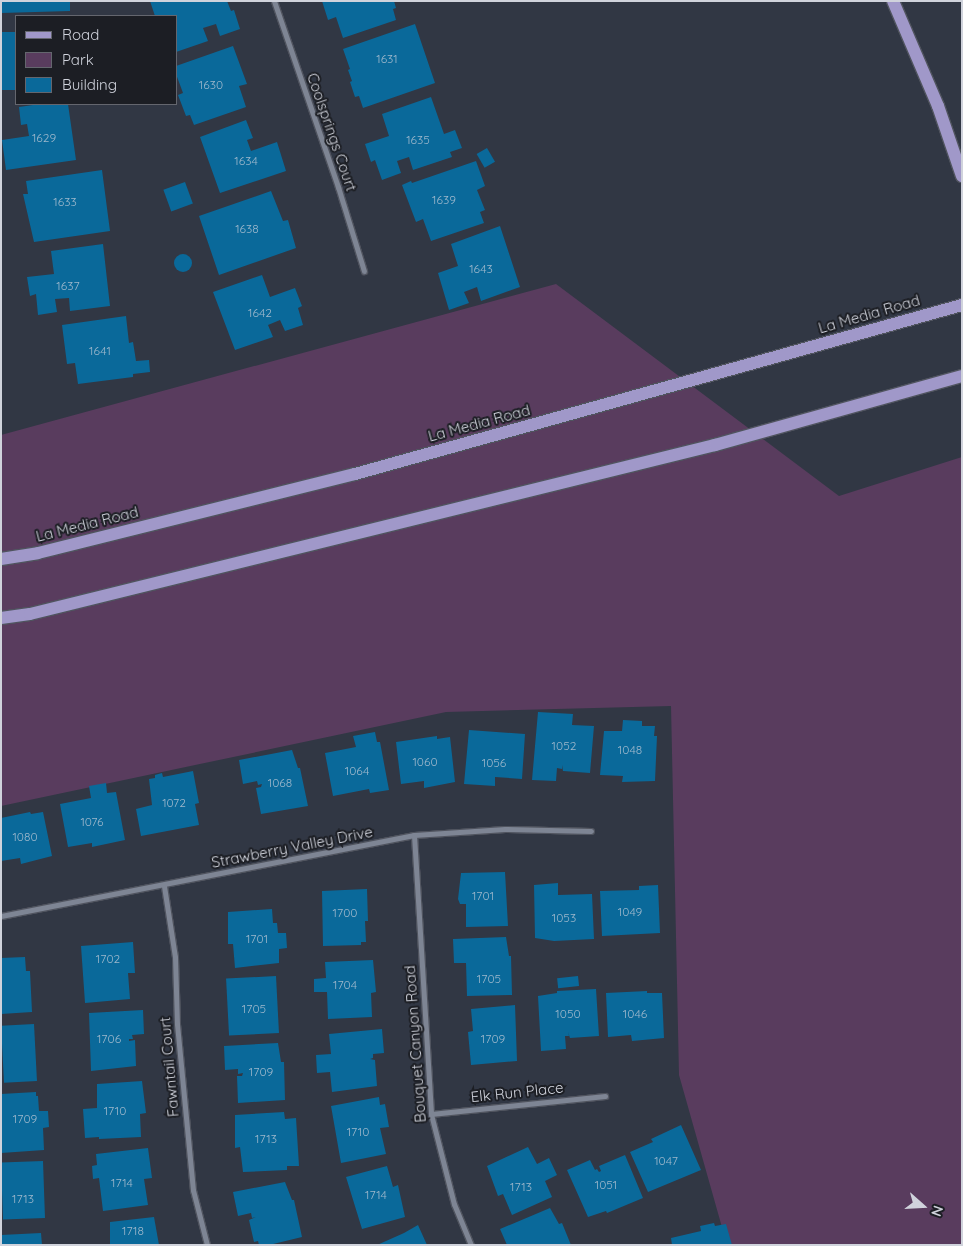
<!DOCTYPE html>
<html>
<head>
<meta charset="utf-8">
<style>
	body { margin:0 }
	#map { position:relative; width:963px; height:1246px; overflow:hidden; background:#313744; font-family:Quicksand,sans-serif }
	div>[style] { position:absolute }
	.green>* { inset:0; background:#593c5e }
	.building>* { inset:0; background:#0a699a; transform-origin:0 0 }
	.round { border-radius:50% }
	.roads { filter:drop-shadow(1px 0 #50545f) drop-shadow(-1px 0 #50545f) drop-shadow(0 1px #50545f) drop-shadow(0 -1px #50545f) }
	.minor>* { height:5px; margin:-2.5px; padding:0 2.5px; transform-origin:2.5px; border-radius:2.5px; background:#7e8594 }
	.primary>* { height:12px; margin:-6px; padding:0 6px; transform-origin:6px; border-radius:6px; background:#a098c9 }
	span { translate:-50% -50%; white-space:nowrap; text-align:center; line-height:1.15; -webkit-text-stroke:4px #1c1e24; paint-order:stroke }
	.number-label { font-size:12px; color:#9eb8cc }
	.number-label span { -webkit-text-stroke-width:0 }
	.street-label { font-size:15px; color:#d0d3dc }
	.frame { position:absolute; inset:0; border:2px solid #d0d3dc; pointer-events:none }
	.legend { position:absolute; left:15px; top:15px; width:162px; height:90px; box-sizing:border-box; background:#1c1e24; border:1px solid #64666e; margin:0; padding:6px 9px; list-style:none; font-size:15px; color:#d0d3dc }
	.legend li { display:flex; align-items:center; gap:10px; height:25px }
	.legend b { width:25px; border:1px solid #64666e }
	.north { position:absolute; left:898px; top:1181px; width:50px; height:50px; -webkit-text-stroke:4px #1c1e24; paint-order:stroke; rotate:109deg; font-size:14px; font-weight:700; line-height:20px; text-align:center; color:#d0d3dc }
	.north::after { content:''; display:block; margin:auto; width:18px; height:22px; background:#d0d3dc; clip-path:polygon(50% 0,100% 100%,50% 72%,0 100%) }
</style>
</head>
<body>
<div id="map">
	<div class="green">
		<div style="clip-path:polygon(556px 284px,839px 496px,962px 457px,962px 1245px,727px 1245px,679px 1075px,671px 706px,446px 712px,1px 806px,1px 435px)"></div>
	</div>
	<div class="building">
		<div style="clip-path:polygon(1px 1px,70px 1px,70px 11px,1px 13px)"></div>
		<div style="clip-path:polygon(150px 1px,227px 1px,231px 11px,234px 10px,240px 29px,220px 36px,216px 24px,203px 28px,208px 41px,176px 52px,176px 16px,155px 16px)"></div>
		<div style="clip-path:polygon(322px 1px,394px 1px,396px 8px,393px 9px,396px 20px,343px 38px,336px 17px,328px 20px)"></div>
		<div style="clip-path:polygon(415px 24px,435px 83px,363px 108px,359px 96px,355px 97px,350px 82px,352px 81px,348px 70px,350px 69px,343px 49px)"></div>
		<div style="left:16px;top:32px;width:58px;height:15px;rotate:90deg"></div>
		<div style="clip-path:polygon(233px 46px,247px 84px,239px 86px,246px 107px,194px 125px,190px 115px,186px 116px,178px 95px,183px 93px,176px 74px,176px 66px)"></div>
		<div style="clip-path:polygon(431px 97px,444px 134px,455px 130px,462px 148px,450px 152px,452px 157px,413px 170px,409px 157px,397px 161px,401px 173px,382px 180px,375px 160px,371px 162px,365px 144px,389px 136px,382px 114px)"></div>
		<div style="clip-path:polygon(40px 104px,68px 104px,76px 160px,6px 170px,2px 140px,29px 136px,27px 124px,21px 125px,19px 107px)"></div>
		<div style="clip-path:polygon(246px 120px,253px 138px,247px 140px,251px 151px,277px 142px,286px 171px,220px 193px,200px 137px)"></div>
		<div style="left:487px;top:148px;width:16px;height:12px;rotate:60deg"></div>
		<div style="clip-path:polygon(476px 161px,485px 186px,477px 190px,485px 210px,480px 212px,484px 223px,431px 241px,423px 219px,416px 222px,402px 185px,411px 181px,412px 183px)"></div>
		<div style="clip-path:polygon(102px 170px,110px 231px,34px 242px,23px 194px,28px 194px,26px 181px)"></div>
		<div style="left:185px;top:182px;width:23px;height:23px;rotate:70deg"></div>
		<div style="clip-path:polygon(271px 191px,283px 221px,288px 220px,296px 248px,219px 275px,199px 216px)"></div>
		<div style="clip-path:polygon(500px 226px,520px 287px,481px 301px,477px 287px,464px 292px,469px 303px,449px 310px,438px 273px,458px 266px,451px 244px)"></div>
		<div style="clip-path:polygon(103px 244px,110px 306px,70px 311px,69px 298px,55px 299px,57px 312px,38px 315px,36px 294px,30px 296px,27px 277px,54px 274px,51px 251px)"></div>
		<div class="round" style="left:174px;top:254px;width:18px;height:18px"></div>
		<div style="clip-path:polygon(262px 275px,270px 297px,295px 288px,302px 306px,298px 308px,303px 325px,285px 331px,280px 320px,268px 325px,273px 337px,235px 350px,213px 292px)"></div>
		<div style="clip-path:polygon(126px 316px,129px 343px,133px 342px,136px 361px,149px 360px,150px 372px,133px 374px,133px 377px,78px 384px,75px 363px,67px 364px,62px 325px)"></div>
		<div style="clip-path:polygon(538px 712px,573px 714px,572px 725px,594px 726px,590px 773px,563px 771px,562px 765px,562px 769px,557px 768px,556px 781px,532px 780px)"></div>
		<div style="clip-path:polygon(623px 720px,642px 721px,642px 726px,655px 726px,654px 736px,657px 736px,655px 781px,622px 782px,623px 776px,600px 775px,604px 731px,622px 731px)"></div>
		<div style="clip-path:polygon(469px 730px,525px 734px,522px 779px,495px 777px,495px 786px,464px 784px)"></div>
		<div style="clip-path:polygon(375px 732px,377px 742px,380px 742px,389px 790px,370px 793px,369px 789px,333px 796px,325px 753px,356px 747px,353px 736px)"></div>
		<div style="clip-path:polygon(437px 736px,437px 739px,450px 737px,455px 782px,424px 788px,424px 781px,401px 784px,396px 742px)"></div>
		<div style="clip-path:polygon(292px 750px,298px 768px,300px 768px,308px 806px,261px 814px,256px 788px,261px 787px,262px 784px,258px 785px,257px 781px,243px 784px,239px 760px)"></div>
		<div style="clip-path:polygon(193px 771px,199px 803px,195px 804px,199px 825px,141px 836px,136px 809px,152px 805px,149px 779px,155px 778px,155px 775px,162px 773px,163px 777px)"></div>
		<div style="clip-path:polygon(106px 783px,107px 793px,116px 792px,125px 840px,92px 847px,92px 843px,68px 847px,60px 804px,91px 798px,89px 786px)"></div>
		<div style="clip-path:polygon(30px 812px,31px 814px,43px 812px,52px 856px,21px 864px,20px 858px,1px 861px,1px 818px)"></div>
		<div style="clip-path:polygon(505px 872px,508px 926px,466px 927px,466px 904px,460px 904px,458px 899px,461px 873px)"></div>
		<div style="clip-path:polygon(558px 883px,558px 895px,592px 894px,594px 939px,554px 941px,535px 938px,534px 885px)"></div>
		<div style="clip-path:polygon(658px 885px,660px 933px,602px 936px,600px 891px,639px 890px,639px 886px)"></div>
		<div style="clip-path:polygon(367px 889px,368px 921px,365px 921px,366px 942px,361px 942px,361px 945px,323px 946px,322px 891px)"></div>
		<div style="clip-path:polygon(272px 909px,273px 923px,277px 923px,278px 933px,286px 933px,287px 948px,279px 949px,279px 963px,235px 968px,233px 944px,228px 944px,228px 912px)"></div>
		<div style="clip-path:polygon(506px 937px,509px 956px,511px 956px,512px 995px,467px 996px,466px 963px,454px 963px,453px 939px)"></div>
		<div style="clip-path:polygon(133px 942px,135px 973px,128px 973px,130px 999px,85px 1003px,81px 946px)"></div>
		<div style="clip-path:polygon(25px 957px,26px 971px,30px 971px,32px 1012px,1px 1014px,1px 958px)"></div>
		<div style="clip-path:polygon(373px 960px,376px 992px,371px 993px,372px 1017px,328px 1019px,327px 992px,314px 992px,314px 979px,326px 978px,325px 962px)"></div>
		<div style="left:276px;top:976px;width:57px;height:50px;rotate:87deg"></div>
		<div style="left:578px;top:976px;width:10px;height:21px;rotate:84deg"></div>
		<div style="clip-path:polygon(596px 989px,599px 1036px,570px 1038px,568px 1032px,569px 1036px,565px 1036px,566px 1049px,541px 1051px,538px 996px,557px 993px,557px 991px)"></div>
		<div style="clip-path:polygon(647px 991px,647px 993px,662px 993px,664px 1038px,632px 1041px,631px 1035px,608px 1037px,606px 993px)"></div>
		<div style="clip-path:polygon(515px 1005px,517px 1061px,471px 1065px,468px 1032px,473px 1031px,471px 1009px)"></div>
		<div style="clip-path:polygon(143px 1010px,144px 1034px,132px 1035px,133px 1039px,129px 1039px,129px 1041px,135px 1040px,136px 1066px,91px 1071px,89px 1013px)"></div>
		<div style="left:34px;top:1024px;width:57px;height:33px;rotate:87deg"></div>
		<div style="clip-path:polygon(382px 1029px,384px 1053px,373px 1054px,373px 1058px,370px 1059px,375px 1060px,377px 1086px,332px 1092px,330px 1072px,317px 1073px,316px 1055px,331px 1054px,329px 1034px)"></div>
		<div style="clip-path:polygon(278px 1043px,281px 1062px,284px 1062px,285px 1100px,238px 1103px,237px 1076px,242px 1076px,243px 1073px,238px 1074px,238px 1069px,225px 1070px,224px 1046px)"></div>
		<div style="clip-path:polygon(142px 1081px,146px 1113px,140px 1114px,141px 1137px,99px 1139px,99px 1137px,85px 1138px,83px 1109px,97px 1108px,97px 1084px)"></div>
		<div style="clip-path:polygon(36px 1092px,36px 1096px,38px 1096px,39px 1111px,48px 1111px,49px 1127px,43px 1128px,44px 1150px,1px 1153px,1px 1094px)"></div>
		<div style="clip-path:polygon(379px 1097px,380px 1105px,385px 1104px,389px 1127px,380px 1128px,386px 1154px,341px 1163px,331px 1106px)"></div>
		<div style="clip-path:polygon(284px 1112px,285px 1119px,296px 1118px,299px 1166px,287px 1166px,287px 1170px,243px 1172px,240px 1147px,235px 1148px,235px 1115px)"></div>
		<div style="clip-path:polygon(681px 1125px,701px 1170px,648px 1192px,630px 1152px,653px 1142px,651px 1139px)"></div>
		<div style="clip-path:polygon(528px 1147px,537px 1164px,549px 1158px,557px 1175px,545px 1181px,552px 1197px,512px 1215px,503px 1194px,498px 1196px,487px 1166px)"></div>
		<div style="clip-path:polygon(148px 1148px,152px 1178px,144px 1179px,148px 1205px,103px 1211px,99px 1178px,93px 1179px,92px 1166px,97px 1165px,96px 1154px)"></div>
		<div style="clip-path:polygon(625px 1155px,643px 1198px,607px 1213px,606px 1211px,588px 1217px,567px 1170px,590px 1160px,595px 1170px,597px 1169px,599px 1172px,601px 1171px,599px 1166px)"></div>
		<div style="left:43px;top:1161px;width:57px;height:42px;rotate:88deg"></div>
		<div style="clip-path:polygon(387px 1166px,393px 1187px,398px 1185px,405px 1217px,362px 1229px,346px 1177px)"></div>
		<div style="clip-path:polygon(285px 1182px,292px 1200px,294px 1200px,302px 1237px,269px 1245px,259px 1245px,258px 1241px,254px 1242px,249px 1220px,256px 1217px,252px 1218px,251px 1213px,238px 1216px,233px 1192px)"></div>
		<div style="clip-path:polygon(550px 1208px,559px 1224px,562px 1223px,571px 1245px,507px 1245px,500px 1229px)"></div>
		<div style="clip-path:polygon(154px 1217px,159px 1245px,110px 1245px,110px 1222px)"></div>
		<div style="clip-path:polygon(714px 1223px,715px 1226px,726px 1224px,732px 1245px,672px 1245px,671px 1238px,701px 1231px,700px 1226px)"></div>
		<div style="clip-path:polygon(418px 1225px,427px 1245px,377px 1245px,404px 1233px)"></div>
		<div style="clip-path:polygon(41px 1233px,42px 1245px,1px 1245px,1px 1235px)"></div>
	</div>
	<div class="roads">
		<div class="minor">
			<div style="left:274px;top:1px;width:197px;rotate:71deg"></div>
			<div style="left:338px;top:187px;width:88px;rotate:72.8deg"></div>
			<div style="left:414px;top:835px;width:280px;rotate:86.5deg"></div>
			<div style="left:431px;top:1114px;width:93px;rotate:75.7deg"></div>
			<div style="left:454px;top:1204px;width:44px;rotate:67.5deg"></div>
			<div style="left:164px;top:886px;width:72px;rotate:81.2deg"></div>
			<div style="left:175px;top:957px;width:67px;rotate:88.3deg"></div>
			<div style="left:177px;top:1024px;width:167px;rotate:84.5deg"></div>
			<div style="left:193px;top:1190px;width:57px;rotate:75.7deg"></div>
			<div style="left:1px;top:916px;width:421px;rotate:-11.1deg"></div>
			<div style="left:414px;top:835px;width:91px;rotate:-3.8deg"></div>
			<div style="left:505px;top:829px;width:86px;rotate:1.3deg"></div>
			<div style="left:431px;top:1114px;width:175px;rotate:-5.9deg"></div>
		</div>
		<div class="primary">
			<div style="left:893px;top:1px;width:114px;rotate:66.8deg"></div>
			<div style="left:938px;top:106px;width:74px;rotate:71.1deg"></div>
			<div style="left:1px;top:559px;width:37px;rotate:-9deg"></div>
			<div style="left:38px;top:553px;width:327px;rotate:-14deg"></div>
			<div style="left:355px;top:474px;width:630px;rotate:-15.56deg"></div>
			<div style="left:1px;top:618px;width:29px;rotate:-8deg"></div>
			<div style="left:30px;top:614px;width:706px;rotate:-13.86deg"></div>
			<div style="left:715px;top:445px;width:256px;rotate:-15.6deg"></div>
		</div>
	</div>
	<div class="number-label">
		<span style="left:387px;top:59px">1631</span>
		<span style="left:211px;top:85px">1630</span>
		<span style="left:44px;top:138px">1629</span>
		<span style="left:418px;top:140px">1635</span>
		<span style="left:246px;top:161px">1634</span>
		<span style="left:444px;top:200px">1639</span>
		<span style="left:65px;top:202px">1633</span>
		<span style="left:247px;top:229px">1638</span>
		<span style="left:481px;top:269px">1643</span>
		<span style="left:68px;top:286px">1637</span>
		<span style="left:260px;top:313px">1642</span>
		<span style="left:100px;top:351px">1641</span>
		<span style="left:564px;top:746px">1052</span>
		<span style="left:630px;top:750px">1048</span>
		<span style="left:425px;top:762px">1060</span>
		<span style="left:494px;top:763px">1056</span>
		<span style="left:357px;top:771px">1064</span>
		<span style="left:280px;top:783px">1068</span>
		<span style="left:174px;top:803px">1072</span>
		<span style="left:92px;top:822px">1076</span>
		<span style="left:25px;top:837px">1080</span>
		<span style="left:483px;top:896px">1701</span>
		<span style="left:630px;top:912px">1049</span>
		<span style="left:345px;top:913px">1700</span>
		<span style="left:564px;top:918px">1053</span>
		<span style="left:257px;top:939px">1701</span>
		<span style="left:108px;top:959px">1702</span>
		<span style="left:489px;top:979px">1705</span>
		<span style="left:345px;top:985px">1704</span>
		<span style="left:254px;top:1009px">1705</span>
		<span style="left:568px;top:1014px">1050</span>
		<span style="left:635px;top:1014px">1046</span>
		<span style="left:109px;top:1039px">1706</span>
		<span style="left:493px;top:1039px">1709</span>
		<span style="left:261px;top:1072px">1709</span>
		<span style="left:115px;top:1111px">1710</span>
		<span style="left:25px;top:1119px">1709</span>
		<span style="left:358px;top:1132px">1710</span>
		<span style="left:266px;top:1139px">1713</span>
		<span style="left:666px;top:1161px">1047</span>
		<span style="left:122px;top:1183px">1714</span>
		<span style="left:606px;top:1185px">1051</span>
		<span style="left:521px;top:1187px">1713</span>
		<span style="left:376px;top:1195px">1714</span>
		<span style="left:23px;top:1199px">1713</span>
		<span style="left:133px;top:1231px">1718</span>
	</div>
	<div class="street-label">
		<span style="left:332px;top:132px;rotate:71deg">Coolsprings Court</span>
		<span style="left:869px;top:314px;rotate:-16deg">La Media Road</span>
		<span style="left:479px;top:423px;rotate:-15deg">La Media Road</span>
		<span style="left:87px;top:524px;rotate:-14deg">La Media Road</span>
		<span style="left:292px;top:847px;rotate:-11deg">Strawberry Valley Drive</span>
		<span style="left:415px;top:1044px;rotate:-94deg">Bouquet Canyon Road</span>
		<span style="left:169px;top:1067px;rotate:-95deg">Fawntail Court</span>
		<span style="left:517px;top:1092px;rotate:-6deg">Elk Run Place</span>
	</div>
	<div class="frame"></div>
	<ul class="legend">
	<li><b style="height:6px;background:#a098c9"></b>Road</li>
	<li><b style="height:14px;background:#593c5e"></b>Park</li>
	<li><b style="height:14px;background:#0a699a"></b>Building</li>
	</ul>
	<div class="north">N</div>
</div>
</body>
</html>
